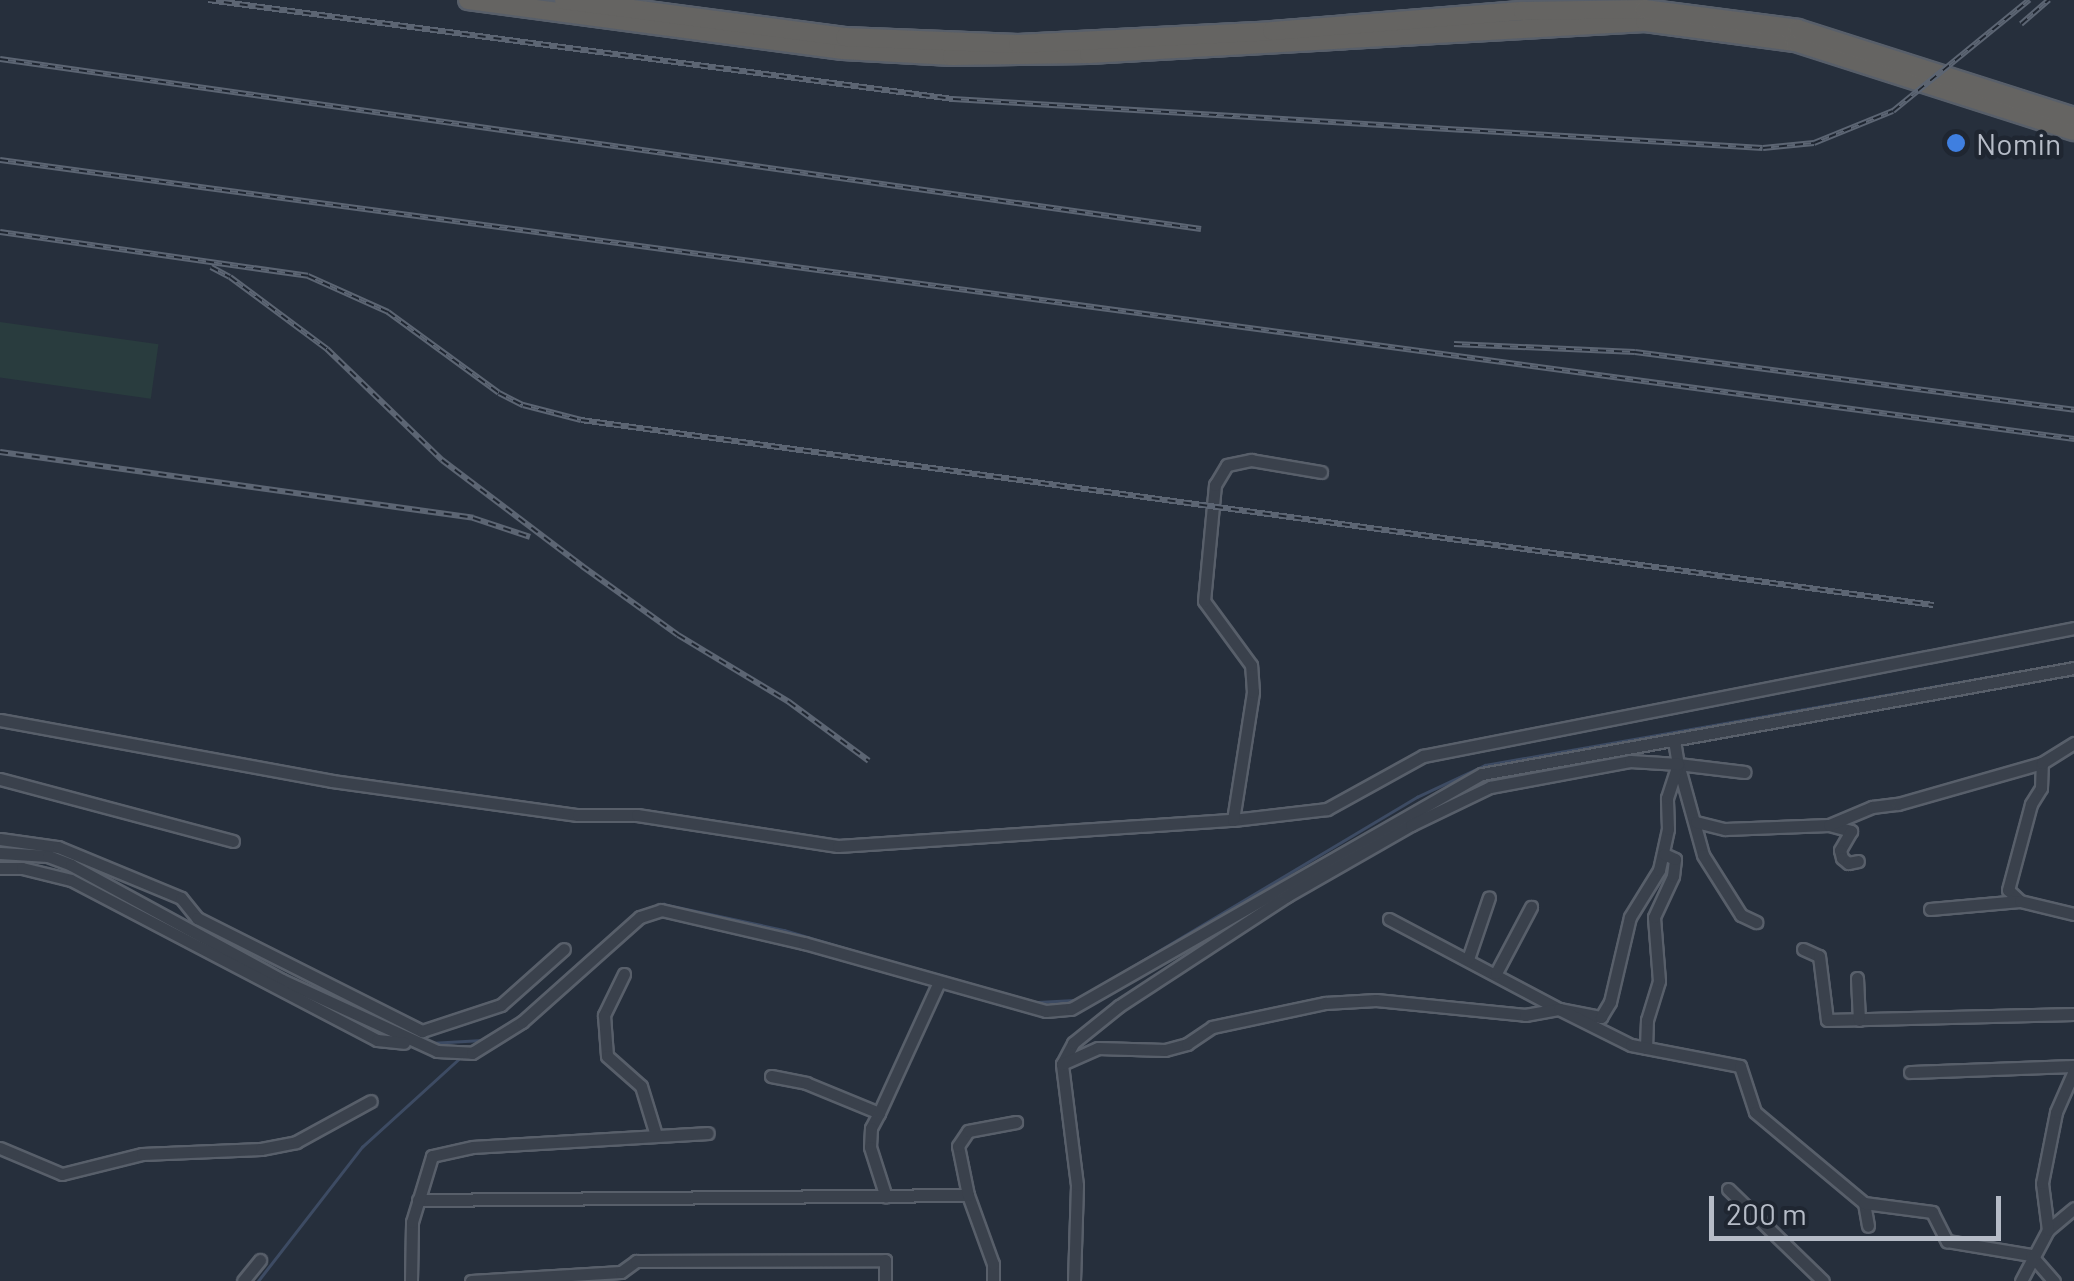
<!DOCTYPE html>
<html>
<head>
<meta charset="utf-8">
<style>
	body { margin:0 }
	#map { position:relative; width:2074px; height:1281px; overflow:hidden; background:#262f3c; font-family:Barlow,sans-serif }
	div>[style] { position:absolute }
	.green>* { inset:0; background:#293c3e; transform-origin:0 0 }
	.stream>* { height:2.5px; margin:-1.25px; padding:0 1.25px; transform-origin:1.25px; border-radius:1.25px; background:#3d4b63 }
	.roads { filter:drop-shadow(2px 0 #585f6a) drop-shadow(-2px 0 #585f6a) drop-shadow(0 2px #585f6a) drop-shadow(0 -2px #585f6a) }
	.minor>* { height:11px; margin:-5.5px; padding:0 5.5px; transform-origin:5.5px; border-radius:5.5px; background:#3a414c }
	.trunk>* { height:18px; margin:-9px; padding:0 9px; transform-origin:9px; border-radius:9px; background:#656462 }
	.rail>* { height:6px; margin-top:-3px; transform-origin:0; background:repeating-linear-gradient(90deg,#1f2631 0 8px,#5c6573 0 16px); box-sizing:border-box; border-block:2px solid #5c6573 }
	.dots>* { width:28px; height:28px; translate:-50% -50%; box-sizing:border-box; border:5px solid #1f2631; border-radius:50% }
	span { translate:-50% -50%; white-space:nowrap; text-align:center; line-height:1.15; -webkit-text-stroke:9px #1f2631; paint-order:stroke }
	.poi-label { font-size:30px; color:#b6bcc7 }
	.left { translate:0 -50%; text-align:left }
	.scale { position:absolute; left:1709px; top:1196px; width:292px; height:45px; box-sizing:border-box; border:5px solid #b6bcc7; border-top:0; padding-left:12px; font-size:30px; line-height:35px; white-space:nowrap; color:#b6bcc7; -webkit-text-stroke:8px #1f2631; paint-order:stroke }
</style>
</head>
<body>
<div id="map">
	<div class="green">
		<div style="left:0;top:322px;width:160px;height:55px;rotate:8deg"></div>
	</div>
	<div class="stream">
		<div style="left:638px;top:913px;width:27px;rotate:-20deg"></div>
		<div style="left:663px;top:904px;width:124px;rotate:12.1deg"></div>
		<div style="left:784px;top:930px;width:141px;rotate:16.5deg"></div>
		<div style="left:1120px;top:974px;width:346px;rotate:-30.8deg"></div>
		<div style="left:1417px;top:797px;width:75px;rotate:-25.2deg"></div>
		<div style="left:1485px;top:765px;width:546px;rotate:-9.91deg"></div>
		<div style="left:1038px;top:1002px;width:36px;rotate:-3deg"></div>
		<div style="left:430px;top:1043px;width:52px;rotate:-3.3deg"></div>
		<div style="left:258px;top:1281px;width:170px;rotate:-52.2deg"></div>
		<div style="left:362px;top:1147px;width:135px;rotate:-42.3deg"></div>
	</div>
	<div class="roads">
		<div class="minor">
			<div style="left:0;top:720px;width:338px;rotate:10.4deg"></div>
			<div style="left:332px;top:781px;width:248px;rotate:7.9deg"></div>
			<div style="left:578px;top:815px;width:59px"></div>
			<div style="left:637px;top:815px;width:203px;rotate:8.8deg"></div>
			<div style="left:838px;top:846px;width:396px;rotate:-3.8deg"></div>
			<div style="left:1233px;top:820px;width:95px;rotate:-6.7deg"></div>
			<div style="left:1327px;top:809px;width:110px;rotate:-28.9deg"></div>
			<div style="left:1423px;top:756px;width:663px;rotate:-11.12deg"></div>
			<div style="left:1674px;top:740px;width:24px;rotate:81deg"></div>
			<div style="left:1678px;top:764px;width:67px;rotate:6.8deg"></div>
			<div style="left:1678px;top:764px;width:94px;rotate:74.6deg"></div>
			<div style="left:1703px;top:855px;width:71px;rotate:57.7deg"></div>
			<div style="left:1741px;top:915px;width:17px;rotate:25deg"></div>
			<div style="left:0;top:779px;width:241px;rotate:14.9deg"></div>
			<div style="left:1233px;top:820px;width:130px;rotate:-81.1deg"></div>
			<div style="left:1253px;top:692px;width:27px;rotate:-94deg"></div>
			<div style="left:1251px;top:665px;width:79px;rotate:-126.3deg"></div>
			<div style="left:1204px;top:601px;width:117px;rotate:-84.6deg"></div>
			<div style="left:1215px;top:485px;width:23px;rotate:-59deg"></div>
			<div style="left:1227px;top:465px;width:25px;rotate:-12deg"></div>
			<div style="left:1251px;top:460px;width:71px;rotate:9.7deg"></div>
			<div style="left:1696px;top:822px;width:30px;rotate:14deg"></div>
			<div style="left:1725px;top:829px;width:104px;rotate:-2.2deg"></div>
			<div style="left:1829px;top:825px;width:23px;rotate:15deg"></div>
			<div style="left:1851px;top:831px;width:22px;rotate:120deg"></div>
			<div style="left:1840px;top:850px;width:8px;rotate:76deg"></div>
			<div style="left:1842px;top:858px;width:8px;rotate:40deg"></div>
			<div style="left:1848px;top:863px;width:10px;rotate:-11deg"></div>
			<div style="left:1829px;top:825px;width:47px;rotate:-22.7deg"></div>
			<div style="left:1872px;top:807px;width:26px;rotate:-7deg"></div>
			<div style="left:1898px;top:804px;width:150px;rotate:-15.9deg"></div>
			<div style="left:0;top:839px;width:59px;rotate:7.9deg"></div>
			<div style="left:58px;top:847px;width:133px;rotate:22.5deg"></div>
			<div style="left:181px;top:898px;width:26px;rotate:51deg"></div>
			<div style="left:197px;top:918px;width:252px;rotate:26.7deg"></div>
			<div style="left:422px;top:1031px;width:83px;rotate:-18.2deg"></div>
			<div style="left:501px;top:1005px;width:84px;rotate:-41.6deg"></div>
			<div style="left:0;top:853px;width:48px;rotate:3.6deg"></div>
			<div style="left:48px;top:856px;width:25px;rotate:21deg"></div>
			<div style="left:71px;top:865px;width:240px;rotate:28.6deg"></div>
			<div style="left:282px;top:980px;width:170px;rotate:24.6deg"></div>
			<div style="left:437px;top:1051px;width:35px;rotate:3deg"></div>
			<div style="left:472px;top:1053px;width:59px;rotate:-31.8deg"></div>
			<div style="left:522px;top:1022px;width:158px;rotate:-41.7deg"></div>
			<div style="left:640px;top:917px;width:22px;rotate:-18deg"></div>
			<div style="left:661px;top:910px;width:147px;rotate:13deg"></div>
			<div style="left:804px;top:943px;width:251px;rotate:15.7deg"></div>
			<div style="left:1046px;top:1011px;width:25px;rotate:-5deg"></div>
			<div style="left:1071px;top:1009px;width:473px;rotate:-29.8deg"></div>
			<div style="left:1482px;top:774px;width:601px;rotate:-10.15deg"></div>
			<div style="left:0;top:868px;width:22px"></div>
			<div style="left:22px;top:868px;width:50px;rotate:13.8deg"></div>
			<div style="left:71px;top:880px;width:345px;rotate:27.6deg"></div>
			<div style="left:377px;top:1040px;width:27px;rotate:6deg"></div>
			<div style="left:2020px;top:901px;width:16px;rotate:-137deg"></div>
			<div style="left:2008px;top:890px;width:89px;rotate:-75deg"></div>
			<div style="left:2031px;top:804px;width:19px;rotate:-58deg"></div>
			<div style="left:2041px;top:788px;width:25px;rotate:-88deg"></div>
			<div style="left:2042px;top:763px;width:38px;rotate:-32deg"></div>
			<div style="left:1930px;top:909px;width:90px;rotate:-5.1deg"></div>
			<div style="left:2020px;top:901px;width:56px;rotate:13.5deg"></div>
			<div style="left:1389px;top:919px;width:192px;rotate:27.9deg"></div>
			<div style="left:1559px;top:1009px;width:43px;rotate:10.8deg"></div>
			<div style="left:1601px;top:1017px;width:17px;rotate:-59deg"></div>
			<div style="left:1610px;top:1002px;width:87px;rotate:-76.8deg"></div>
			<div style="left:1630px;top:917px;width:55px;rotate:-58.3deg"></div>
			<div style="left:1659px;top:870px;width:42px;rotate:-77.6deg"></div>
			<div style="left:1668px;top:829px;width:31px;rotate:-92deg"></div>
			<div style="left:1667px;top:798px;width:36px;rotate:-72deg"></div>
			<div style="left:1803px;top:949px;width:17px;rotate:24deg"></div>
			<div style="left:1819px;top:956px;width:64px;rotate:82.9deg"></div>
			<div style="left:1827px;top:1020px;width:247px;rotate:-1.4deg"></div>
			<div style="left:1468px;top:959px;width:65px;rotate:-71.3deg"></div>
			<div style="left:1496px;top:973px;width:75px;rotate:-62.1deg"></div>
			<div style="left:624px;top:974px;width:46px;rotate:116deg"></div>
			<div style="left:604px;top:1015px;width:41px;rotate:85.8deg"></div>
			<div style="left:607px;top:1056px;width:45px;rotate:41.4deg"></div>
			<div style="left:641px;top:1086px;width:51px;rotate:73deg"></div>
			<div style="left:1857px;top:978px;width:42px;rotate:87.3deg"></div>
			<div style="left:1646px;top:1048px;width:28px;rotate:-88deg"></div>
			<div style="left:1647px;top:1020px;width:41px;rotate:-72.9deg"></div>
			<div style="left:1659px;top:981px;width:64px;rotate:-94.5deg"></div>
			<div style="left:1654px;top:917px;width:45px;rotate:-65.1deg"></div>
			<div style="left:1673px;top:876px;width:17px;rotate:-83deg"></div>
			<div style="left:1675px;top:859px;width:12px;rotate:-156deg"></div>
			<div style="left:1062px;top:1064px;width:24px;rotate:-62deg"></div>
			<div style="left:1073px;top:1043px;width:59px;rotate:-38.8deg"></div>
			<div style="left:1119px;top:1006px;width:201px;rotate:-33.2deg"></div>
			<div style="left:1287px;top:896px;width:143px;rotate:-29.8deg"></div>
			<div style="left:1411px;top:825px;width:88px;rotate:-25.7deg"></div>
			<div style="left:1490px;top:787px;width:142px;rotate:-10.5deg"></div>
			<div style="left:1630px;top:761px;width:48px;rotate:3.6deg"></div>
			<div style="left:1910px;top:1072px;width:164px;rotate:-2.1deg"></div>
			<div style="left:771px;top:1076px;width:36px;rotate:11deg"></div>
			<div style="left:806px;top:1083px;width:79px;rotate:22.3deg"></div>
			<div style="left:879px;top:1113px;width:17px;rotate:118deg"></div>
			<div style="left:871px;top:1128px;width:19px;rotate:93deg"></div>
			<div style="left:870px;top:1147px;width:52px;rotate:72.3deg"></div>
			<div style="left:879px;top:1113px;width:142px;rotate:-65.4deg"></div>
			<div style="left:0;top:1148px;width:67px;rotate:22.8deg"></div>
			<div style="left:62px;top:1174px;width:82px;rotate:-14deg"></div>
			<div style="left:142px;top:1154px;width:119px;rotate:-2.4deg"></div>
			<div style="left:261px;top:1149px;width:36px;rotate:-11deg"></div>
			<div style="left:296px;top:1142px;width:85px;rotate:-28.7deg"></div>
			<div style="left:1728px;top:1189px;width:132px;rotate:44.1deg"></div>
			<div style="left:418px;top:1200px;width:550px;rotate:-0.52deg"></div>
			<div style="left:1864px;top:1203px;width:23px;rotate:80deg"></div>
			<div style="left:2048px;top:1230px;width:34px;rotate:-40deg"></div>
			<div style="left:243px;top:1281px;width:27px;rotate:-51deg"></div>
			<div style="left:411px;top:1281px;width:59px;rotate:-89deg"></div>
			<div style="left:412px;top:1222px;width:69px;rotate:-73.1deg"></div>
			<div style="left:432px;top:1156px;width:42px;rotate:-12.4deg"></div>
			<div style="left:473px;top:1147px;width:235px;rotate:-3.4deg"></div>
			<div style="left:471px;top:1281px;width:150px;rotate:-3.4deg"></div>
			<div style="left:621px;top:1272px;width:19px;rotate:-36deg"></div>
			<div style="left:636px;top:1261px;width:249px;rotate:-0.2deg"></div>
			<div style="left:885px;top:1260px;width:21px;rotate:90deg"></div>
			<div style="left:993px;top:1281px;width:17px;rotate:-90deg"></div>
			<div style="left:993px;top:1264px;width:73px;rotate:-109.9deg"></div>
			<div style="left:968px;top:1195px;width:50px;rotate:-101.5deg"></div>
			<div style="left:958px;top:1146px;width:18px;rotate:-56deg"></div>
			<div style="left:968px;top:1131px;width:49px;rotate:-10.6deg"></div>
			<div style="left:1074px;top:1281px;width:96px;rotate:-88.2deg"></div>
			<div style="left:1077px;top:1185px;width:122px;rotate:-97.1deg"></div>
			<div style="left:1062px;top:1064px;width:39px;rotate:-24deg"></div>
			<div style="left:1098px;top:1048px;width:67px;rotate:1.7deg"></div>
			<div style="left:1165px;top:1050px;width:23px;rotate:-15deg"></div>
			<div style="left:1187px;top:1044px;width:30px;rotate:-34deg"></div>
			<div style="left:1212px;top:1027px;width:116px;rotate:-12deg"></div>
			<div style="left:1325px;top:1003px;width:51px;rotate:-3.4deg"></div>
			<div style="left:1376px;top:1000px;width:150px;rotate:5.7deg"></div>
			<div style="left:1525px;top:1015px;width:35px;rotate:-10deg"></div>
			<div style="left:1559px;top:1009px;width:80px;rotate:26.6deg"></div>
			<div style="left:1631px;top:1045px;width:111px;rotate:10.9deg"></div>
			<div style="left:1740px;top:1066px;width:48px;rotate:71.9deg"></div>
			<div style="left:1755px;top:1112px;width:142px;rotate:39.9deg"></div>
			<div style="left:1864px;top:1203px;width:69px;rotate:7.5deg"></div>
			<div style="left:1932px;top:1212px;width:33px;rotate:63deg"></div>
			<div style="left:1947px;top:1241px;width:85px;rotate:9.5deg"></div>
			<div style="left:2031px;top:1255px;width:35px;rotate:49deg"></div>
			<div style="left:2021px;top:1281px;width:58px;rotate:-62.1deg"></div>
			<div style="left:2048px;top:1230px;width:47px;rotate:-97.3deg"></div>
			<div style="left:2042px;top:1183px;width:72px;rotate:-78.8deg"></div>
			<div style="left:2056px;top:1112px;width:45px;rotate:-66.3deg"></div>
		</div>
		<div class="trunk">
			<div style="left:468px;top:0;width:378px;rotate:7.6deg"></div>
			<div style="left:843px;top:50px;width:109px;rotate:3.2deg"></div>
			<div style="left:952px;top:56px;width:137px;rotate:-0.8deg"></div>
			<div style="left:1089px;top:54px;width:557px;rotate:-3.29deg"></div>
			<div style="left:1645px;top:22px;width:151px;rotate:7.6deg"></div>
			<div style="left:1795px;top:42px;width:293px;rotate:17.7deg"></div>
			<div style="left:564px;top:0;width:283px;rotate:7.5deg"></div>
			<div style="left:845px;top:37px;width:173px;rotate:2.3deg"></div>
			<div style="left:1018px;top:44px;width:254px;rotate:-2.9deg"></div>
			<div style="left:1272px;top:31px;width:252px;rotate:-4.6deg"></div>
			<div style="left:1523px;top:11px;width:122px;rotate:-0.9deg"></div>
			<div style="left:1645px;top:9px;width:154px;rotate:7.4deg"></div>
			<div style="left:1798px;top:29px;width:290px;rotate:17.7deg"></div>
		</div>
	</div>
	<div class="rail">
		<div style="left:208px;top:0;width:752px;rotate:7.57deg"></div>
		<div style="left:953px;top:99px;width:811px;rotate:3.46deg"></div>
		<div style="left:1763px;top:148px;width:51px;rotate:-5.6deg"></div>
		<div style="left:1814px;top:143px;width:85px;rotate:-22.1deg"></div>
		<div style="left:1893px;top:111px;width:176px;rotate:-39.2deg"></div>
		<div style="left:2021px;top:24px;width:37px;rotate:-41deg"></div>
		<div style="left:0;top:59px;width:1213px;rotate:8.06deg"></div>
		<div style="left:0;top:160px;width:2093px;rotate:7.66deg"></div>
		<div style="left:0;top:232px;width:311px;rotate:8.1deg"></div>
		<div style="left:308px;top:276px;width:88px;rotate:24.2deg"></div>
		<div style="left:388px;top:312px;width:137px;rotate:36.1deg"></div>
		<div style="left:499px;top:393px;width:27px;rotate:27deg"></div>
		<div style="left:523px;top:405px;width:60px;rotate:14.5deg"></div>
		<div style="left:581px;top:420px;width:1365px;rotate:7.79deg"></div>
		<div style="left:211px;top:267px;width:21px;rotate:28deg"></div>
		<div style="left:230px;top:277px;width:121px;rotate:36.6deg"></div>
		<div style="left:327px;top:349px;width:160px;rotate:44deg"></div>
		<div style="left:442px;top:460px;width:176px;rotate:37.1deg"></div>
		<div style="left:582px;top:566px;width:118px;rotate:35.7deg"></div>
		<div style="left:678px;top:635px;width:130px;rotate:31.1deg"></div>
		<div style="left:789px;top:702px;width:99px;rotate:36.4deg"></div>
		<div style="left:1454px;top:344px;width:181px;rotate:2.5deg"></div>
		<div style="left:1635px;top:352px;width:443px;rotate:7.5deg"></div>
		<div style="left:0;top:452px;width:478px;rotate:7.9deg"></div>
		<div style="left:473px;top:518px;width:60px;rotate:18.4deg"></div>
	</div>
	<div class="dots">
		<div style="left:1956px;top:143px;background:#3f7fe0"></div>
	</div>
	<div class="poi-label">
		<span class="left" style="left:1976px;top:143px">Nomin</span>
	</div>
	<div class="scale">200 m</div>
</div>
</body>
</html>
